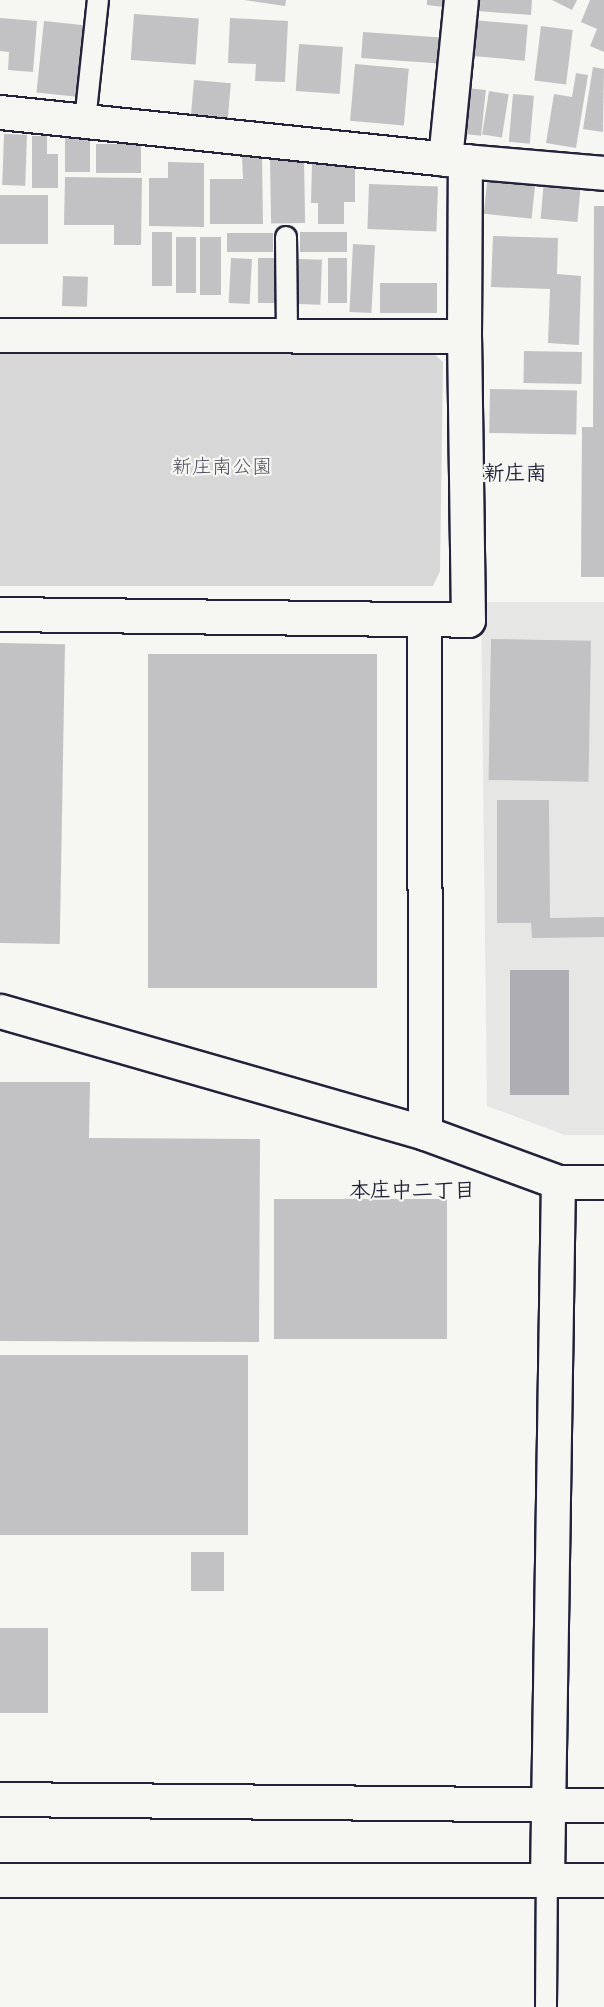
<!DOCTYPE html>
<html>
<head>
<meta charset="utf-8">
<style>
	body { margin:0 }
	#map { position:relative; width:604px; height:2007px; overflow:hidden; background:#f6f6f2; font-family:"Patrick Hand","Klee One",sans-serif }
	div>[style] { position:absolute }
	.built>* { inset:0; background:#e6e6e4 }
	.green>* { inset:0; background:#d7d7d7 }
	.water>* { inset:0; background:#adadb3; transform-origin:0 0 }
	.building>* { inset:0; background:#c2c2c4; transform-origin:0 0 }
	.roads { filter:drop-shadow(2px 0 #22223b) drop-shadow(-2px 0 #22223b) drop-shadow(0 2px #22223b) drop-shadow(0 -2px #22223b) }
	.service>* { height:20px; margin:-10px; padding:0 10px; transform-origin:10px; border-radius:10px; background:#f6f6f2 }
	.minor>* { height:33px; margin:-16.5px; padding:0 16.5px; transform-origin:16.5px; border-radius:16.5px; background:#f6f6f2 }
	.tertiary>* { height:33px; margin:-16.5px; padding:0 16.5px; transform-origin:16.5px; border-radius:16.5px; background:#f6f6f2 }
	span { translate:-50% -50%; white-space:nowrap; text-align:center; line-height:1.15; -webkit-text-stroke:4.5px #f6f6f2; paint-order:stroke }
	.park-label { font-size:20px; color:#4f4f62 }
	.neighbourhood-label { font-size:21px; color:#22223b; font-weight:700 }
</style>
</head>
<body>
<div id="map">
	<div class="built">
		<div style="clip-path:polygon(481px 602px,604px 602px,604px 1135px,565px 1135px,487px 1106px)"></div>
	</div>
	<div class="green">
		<div style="clip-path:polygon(0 344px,425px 346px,443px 362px,440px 571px,433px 586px,0 586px)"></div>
	</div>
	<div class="water">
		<div style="left:510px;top:970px;width:59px;height:125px"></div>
	</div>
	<div class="building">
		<div style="clip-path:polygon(244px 0,286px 0,285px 6px)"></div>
		<div style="clip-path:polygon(427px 0,452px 0,452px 8px,427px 5px)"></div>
		<div style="clip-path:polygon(477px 0,532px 0,531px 15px,476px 11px)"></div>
		<div style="clip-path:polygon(552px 0,577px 0,572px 10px)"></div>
		<div style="clip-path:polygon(590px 0,604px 0,604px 52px,590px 46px,597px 29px,581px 22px)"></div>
		<div style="left:134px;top:14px;width:65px;height:46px;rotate:4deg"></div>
		<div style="clip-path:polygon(0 18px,37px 21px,33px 72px,8px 70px,9px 52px,0 51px)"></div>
		<div style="clip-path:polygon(230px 18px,288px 21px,285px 82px,255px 81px,256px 64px,228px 63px)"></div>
		<div style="left:473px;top:20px;width:55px;height:36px;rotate:5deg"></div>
		<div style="left:44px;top:21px;width:40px;height:72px;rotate:6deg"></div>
		<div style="left:541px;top:26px;width:32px;height:55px;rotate:7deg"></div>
		<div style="left:363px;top:32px;width:78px;height:26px;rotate:4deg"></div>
		<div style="left:299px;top:44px;width:44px;height:47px;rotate:4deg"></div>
		<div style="left:355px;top:64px;width:54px;height:57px;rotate:5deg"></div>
		<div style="clip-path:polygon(593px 67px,604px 69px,603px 132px,583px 129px)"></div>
		<div style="clip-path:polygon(576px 73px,588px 75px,576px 148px,546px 143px,554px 94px,572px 97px)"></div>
		<div style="left:194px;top:80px;width:37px;height:35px;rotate:5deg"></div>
		<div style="left:467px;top:88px;width:19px;height:46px;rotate:6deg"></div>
		<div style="left:489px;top:91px;width:20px;height:44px;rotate:9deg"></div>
		<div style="left:513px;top:94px;width:21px;height:48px;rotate:5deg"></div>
		<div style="left:4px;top:134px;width:23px;height:51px;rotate:2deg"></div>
		<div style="clip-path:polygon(32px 136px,47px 136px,47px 154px,58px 154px,58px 188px,32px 188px)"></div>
		<div style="left:65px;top:138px;width:25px;height:34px"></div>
		<div style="left:96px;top:144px;width:45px;height:29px"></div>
		<div style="clip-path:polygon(242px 156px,262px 156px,263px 224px,210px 224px,210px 179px,243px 179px)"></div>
		<div style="left:304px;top:159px;width:64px;height:34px;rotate:89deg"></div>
		<div style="clip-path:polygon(168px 162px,204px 163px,204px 227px,149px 226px,149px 178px,168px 178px)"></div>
		<div style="clip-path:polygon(312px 163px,355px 164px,355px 202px,344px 202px,344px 224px,318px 224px,318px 203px,311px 203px)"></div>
		<div style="left:488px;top:174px;width:48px;height:40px;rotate:6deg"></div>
		<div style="clip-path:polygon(65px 177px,142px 178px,141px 245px,114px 245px,114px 225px,64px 225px)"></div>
		<div style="left:544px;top:180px;width:37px;height:39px;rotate:5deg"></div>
		<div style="left:369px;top:184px;width:69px;height:45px;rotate:2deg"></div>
		<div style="left:0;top:195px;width:48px;height:49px"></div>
		<div style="clip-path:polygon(594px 206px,604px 206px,604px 577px,581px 577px,582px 427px,593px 427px)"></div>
		<div style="left:152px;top:232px;width:20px;height:54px"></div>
		<div style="left:347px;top:232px;width:20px;height:47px;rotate:90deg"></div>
		<div style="left:227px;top:233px;width:46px;height:19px"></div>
		<div style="clip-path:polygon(493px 236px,558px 238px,557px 274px,581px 276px,579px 345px,548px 343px,550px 289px,491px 287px)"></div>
		<div style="left:176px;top:237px;width:20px;height:56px"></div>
		<div style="left:200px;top:237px;width:21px;height:58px"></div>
		<div style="left:353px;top:244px;width:22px;height:68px;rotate:3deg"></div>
		<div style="left:231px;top:258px;width:21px;height:45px;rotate:3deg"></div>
		<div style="left:258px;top:258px;width:19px;height:45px"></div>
		<div style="left:328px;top:258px;width:19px;height:45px"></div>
		<div style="left:299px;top:259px;width:23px;height:45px;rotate:2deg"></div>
		<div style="left:63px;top:276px;width:25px;height:30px;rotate:2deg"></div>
		<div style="left:380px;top:283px;width:57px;height:30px"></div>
		<div style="left:524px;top:351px;width:58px;height:32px;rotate:1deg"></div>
		<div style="left:490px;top:389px;width:87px;height:44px;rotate:1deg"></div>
		<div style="left:491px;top:639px;width:100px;height:141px;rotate:1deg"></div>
		<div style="left:0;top:643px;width:65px;height:300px;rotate:1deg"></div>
		<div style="left:148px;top:654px;width:229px;height:334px"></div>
		<div style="clip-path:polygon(497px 800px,549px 800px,550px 918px,604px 917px,604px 937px,532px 938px,531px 923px,497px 923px)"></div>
		<div style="clip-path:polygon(0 1082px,90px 1082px,89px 1138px,260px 1139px,259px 1342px,0 1341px)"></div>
		<div style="left:274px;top:1199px;width:173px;height:140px"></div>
		<div style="left:248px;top:1355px;width:180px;height:248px;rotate:90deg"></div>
		<div style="left:191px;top:1552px;width:33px;height:39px"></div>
		<div style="left:0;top:1628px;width:48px;height:85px"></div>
	</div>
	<div class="roads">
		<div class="service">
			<div style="left:85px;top:121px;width:122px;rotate:-83.9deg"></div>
			<div style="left:286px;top:237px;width:99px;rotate:89.4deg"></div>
			<div style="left:546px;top:2007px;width:128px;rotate:-89.6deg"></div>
		</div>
		<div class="minor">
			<div style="left:0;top:112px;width:468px;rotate:6deg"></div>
			<div style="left:465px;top:161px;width:140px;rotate:4.9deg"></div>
			<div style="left:445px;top:159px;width:160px;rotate:-84.3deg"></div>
			<div style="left:0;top:335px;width:464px;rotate:0.1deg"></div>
			<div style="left:0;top:614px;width:468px;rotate:0.7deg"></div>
			<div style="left:468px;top:620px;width:284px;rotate:-90.8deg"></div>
			<div style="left:464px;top:336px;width:175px;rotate:-89.7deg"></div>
			<div style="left:424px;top:620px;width:513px;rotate:89.89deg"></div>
			<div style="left:547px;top:1879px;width:697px;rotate:-89.1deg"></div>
		</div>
		<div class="tertiary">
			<div style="left:0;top:1011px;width:442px;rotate:16deg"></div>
			<div style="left:425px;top:1133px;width:142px;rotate:20.2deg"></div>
			<div style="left:558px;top:1182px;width:46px"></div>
			<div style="left:0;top:1799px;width:604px;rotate:0.57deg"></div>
			<div style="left:0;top:1880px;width:604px"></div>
		</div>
	</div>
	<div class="park-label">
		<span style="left:222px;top:465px">新庄南公園</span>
	</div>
	<div class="neighbourhood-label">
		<span style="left:515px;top:473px">新庄南</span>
		<span style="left:412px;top:1190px">本庄中二丁目</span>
	</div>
</div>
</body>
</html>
